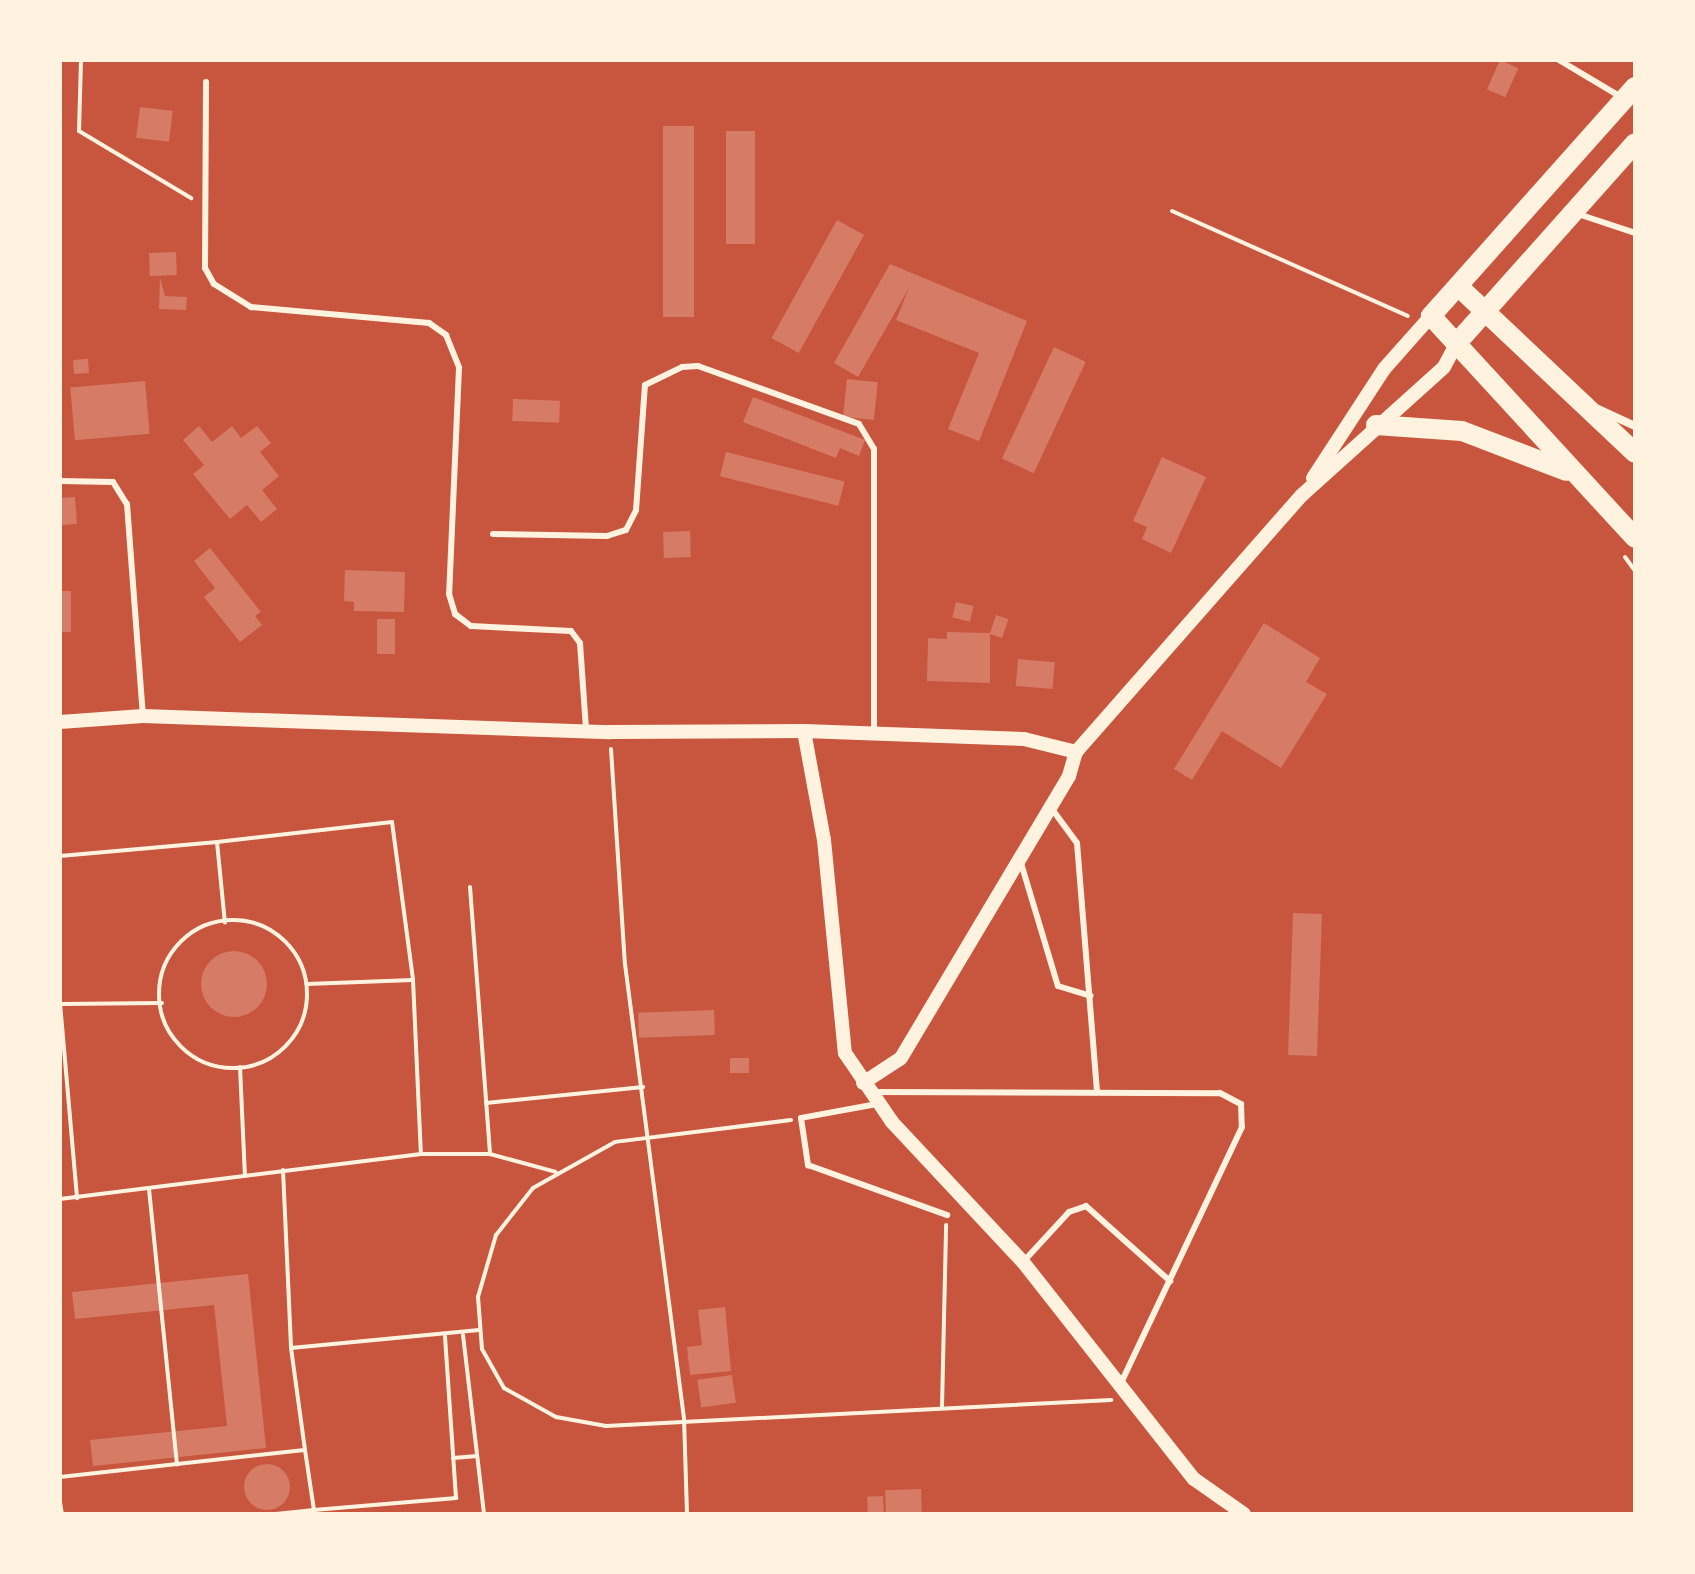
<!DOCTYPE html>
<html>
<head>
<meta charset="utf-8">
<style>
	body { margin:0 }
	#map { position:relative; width:1695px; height:1574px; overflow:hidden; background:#c8553d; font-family:"Public Sans",sans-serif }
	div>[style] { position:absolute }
	.building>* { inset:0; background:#d67c66; transform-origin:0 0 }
	.round { border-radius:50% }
	.path>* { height:4px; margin:-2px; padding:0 2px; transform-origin:2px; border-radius:2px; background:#fff3e0 }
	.path>.ring { margin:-2px; padding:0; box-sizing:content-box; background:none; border:4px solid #fff3e0; border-radius:50% }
	.service>* { height:6px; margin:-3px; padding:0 3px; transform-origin:3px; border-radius:3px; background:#fff3e0 }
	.minor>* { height:8px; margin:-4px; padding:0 4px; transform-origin:4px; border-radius:4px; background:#fff3e0 }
	.tertiary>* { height:14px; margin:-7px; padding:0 7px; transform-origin:7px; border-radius:7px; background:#fff3e0 }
	.trunk>* { height:20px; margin:-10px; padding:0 10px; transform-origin:10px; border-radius:10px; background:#fff3e0 }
	span { translate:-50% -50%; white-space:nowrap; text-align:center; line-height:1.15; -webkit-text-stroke:6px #fff3e0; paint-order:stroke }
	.frame { position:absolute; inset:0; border:62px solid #fff3e0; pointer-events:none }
</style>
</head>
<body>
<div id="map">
	<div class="building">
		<div style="left:1500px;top:60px;width:20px;height:32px;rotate:24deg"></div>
		<div style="left:140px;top:107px;width:33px;height:31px;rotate:7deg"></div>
		<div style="left:663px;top:126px;width:31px;height:191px"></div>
		<div style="left:726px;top:131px;width:29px;height:113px"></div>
		<div style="left:837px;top:220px;width:31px;height:135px;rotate:29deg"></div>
		<div style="left:176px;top:252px;width:23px;height:27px;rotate:88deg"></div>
		<div style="clip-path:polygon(890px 264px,1027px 321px,979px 441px,948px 429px,979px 353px,896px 320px,909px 288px,858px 377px,834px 363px)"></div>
		<div style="clip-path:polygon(160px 278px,165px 296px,187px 297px,186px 310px,159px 309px)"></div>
		<div style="left:1054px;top:347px;width:35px;height:123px;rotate:25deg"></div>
		<div style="left:88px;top:359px;width:14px;height:15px;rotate:86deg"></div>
		<div style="left:847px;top:379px;width:31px;height:38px;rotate:6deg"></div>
		<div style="left:145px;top:381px;width:53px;height:75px;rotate:85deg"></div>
		<div style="clip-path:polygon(753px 397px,865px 440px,859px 456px,840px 448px,836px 458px,743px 422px)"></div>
		<div style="left:513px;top:399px;width:47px;height:22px;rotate:2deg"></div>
		<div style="clip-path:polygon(199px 426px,212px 442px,232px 426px,241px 438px,257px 426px,271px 443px,260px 452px,279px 476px,262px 490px,277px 509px,261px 522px,247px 505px,230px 519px,193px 474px,204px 465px,183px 440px)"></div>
		<div style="left:726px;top:452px;width:122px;height:25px;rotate:14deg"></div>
		<div style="clip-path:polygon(1162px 457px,1206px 477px,1171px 553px,1142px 539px,1147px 527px,1133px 521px)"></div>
		<div style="left:75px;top:497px;width:27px;height:15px;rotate:86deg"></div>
		<div style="left:690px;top:531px;width:26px;height:27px;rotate:88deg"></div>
		<div style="clip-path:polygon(210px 548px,261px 612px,255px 616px,262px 625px,240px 642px,204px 597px,215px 588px,194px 561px)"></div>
		<div style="clip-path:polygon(345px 570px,405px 572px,404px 612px,354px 611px,354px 602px,344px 601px)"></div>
		<div style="left:60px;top:591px;width:11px;height:41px"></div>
		<div style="left:956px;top:602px;width:18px;height:16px;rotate:13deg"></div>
		<div style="left:996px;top:615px;width:13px;height:20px;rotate:18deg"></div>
		<div style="left:377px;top:619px;width:18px;height:35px"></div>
		<div style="clip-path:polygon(1264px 623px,1320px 658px,1306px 682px,1327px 694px,1281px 768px,1222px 731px,1192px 780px,1174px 769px)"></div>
		<div style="clip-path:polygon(947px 632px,990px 633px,990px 683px,927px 681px,928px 638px,947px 639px)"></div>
		<div style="left:1018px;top:659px;width:37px;height:27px;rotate:5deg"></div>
		<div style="left:1293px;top:913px;width:29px;height:142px;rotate:2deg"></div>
		<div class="round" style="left:201px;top:951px;width:66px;height:66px"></div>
		<div style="left:714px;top:1010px;width:25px;height:76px;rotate:88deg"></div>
		<div style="left:730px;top:1058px;width:19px;height:15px"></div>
		<div style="clip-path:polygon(248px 1274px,266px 1448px,93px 1466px,90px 1440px,227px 1426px,214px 1305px,75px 1319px,72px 1292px)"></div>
		<div style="clip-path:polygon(725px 1307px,731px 1371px,690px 1375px,687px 1347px,702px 1345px,698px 1310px)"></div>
		<div style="left:732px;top:1375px;width:28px;height:35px;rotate:82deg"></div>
		<div class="round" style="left:244px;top:1464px;width:46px;height:46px"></div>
		<div style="left:921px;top:1489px;width:25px;height:36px;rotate:88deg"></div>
		<div style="left:883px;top:1496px;width:18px;height:16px;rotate:87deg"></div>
	</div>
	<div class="path">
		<div style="left:81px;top:60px;width:71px;rotate:91.6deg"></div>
		<div style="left:79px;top:131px;width:131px;rotate:30.9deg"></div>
		<div style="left:1172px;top:211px;width:258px;rotate:24deg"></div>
		<div style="left:1625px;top:557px;width:17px;rotate:54deg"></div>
		<div style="left:611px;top:749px;width:215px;rotate:86.3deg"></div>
		<div style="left:625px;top:964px;width:458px;rotate:82.6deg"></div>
		<div style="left:684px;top:1418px;width:96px;rotate:88.2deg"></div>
		<div style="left:217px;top:842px;width:176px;rotate:-6.5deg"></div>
		<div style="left:392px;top:822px;width:159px;rotate:82.4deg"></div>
		<div style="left:60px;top:856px;width:158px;rotate:-5.1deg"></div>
		<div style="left:217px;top:842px;width:81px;rotate:84.4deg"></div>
		<div style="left:470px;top:887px;width:268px;rotate:85.7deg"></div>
		<div class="ring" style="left:159px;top:920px;width:144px;height:144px"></div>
		<div style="left:307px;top:984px;width:106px;rotate:-2.2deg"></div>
		<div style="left:413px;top:980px;width:174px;rotate:87.4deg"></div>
		<div style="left:60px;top:1003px;width:196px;rotate:85deg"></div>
		<div style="left:61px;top:1004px;width:101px;rotate:-0.6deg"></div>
		<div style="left:240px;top:1067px;width:109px;rotate:87.4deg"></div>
		<div style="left:486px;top:1103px;width:158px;rotate:-5.8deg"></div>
		<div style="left:791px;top:1120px;width:177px;rotate:172.9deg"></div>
		<div style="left:615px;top:1142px;width:94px;rotate:150.7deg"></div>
		<div style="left:533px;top:1188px;width:60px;rotate:128.2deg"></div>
		<div style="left:496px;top:1235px;width:65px;rotate:106.2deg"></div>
		<div style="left:478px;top:1297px;width:52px;rotate:85.6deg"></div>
		<div style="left:482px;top:1349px;width:45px;rotate:60.6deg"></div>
		<div style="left:504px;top:1388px;width:60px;rotate:29.1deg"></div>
		<div style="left:556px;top:1417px;width:51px;rotate:10.2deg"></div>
		<div style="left:606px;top:1426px;width:506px;rotate:-2.95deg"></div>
		<div style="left:283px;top:1170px;width:178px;rotate:87.4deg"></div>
		<div style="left:149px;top:1189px;width:277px;rotate:84.2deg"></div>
		<div style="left:60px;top:1199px;width:364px;rotate:-7.1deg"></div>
		<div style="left:421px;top:1154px;width:69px"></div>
		<div style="left:490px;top:1154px;width:68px;rotate:15.3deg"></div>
		<div style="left:463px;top:1335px;width:180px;rotate:83.3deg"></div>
		<div style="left:942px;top:1407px;width:182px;rotate:-88.7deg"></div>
		<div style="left:305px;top:1450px;width:61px;rotate:81.5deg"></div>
		<div style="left:314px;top:1510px;width:143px;rotate:-4.8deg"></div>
		<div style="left:456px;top:1498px;width:162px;rotate:-93.9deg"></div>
		<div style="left:453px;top:1458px;width:24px;rotate:-5deg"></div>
		<div style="left:60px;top:1477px;width:246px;rotate:-6.3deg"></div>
		<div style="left:305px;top:1450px;width:103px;rotate:-97.8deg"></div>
		<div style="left:291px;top:1348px;width:189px;rotate:-5.5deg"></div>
		<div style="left:60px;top:1502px;width:12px;rotate:81deg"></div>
		<div style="left:276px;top:1514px;width:38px;rotate:-6deg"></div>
	</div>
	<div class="service">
		<div style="left:1559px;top:60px;width:72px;rotate:30.8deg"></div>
		<div style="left:206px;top:82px;width:186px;rotate:90.3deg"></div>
		<div style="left:205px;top:268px;width:18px;rotate:61deg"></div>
		<div style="left:214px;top:284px;width:44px;rotate:31.9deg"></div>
		<div style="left:251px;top:307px;width:179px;rotate:5.1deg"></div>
		<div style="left:429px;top:323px;width:21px;rotate:35deg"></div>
		<div style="left:446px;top:335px;width:35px;rotate:68deg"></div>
		<div style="left:459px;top:368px;width:226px;rotate:92.5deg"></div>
		<div style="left:449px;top:594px;width:21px;rotate:73deg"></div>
		<div style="left:455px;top:614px;width:20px;rotate:37deg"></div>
		<div style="left:471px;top:626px;width:100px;rotate:2.9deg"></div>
		<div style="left:571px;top:631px;width:15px;rotate:53deg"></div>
		<div style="left:580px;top:643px;width:86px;rotate:86deg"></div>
		<div style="left:1578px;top:214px;width:60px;rotate:18.4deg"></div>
		<div style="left:60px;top:481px;width:53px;rotate:1.1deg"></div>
		<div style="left:113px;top:482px;width:26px;rotate:58deg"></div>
		<div style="left:127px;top:504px;width:213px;rotate:85.7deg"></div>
		<div style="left:493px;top:534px;width:114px;rotate:1deg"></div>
		<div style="left:607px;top:536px;width:20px;rotate:-18deg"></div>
		<div style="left:626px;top:530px;width:22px;rotate:-63deg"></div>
		<div style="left:636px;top:510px;width:125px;rotate:-85.9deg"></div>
		<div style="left:645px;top:385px;width:41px;rotate:-25.9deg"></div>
		<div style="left:682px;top:367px;width:16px;rotate:-4deg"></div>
		<div style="left:698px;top:366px;width:171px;rotate:19.8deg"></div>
		<div style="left:859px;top:424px;width:29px;rotate:59deg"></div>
		<div style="left:874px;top:449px;width:284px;rotate:90deg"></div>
		<div style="left:1052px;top:809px;width:42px;rotate:53.7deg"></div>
		<div style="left:1077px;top:843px;width:248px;rotate:85.4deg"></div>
		<div style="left:1021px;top:863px;width:128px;rotate:73.3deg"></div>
		<div style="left:1058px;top:986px;width:34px;rotate:17deg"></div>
		<div style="left:875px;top:1092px;width:345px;rotate:0.2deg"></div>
		<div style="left:1220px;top:1093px;width:24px;rotate:28deg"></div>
		<div style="left:1241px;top:1104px;width:23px;rotate:88deg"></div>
		<div style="left:1242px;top:1127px;width:283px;rotate:115.3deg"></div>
		<div style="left:877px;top:1104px;width:77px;rotate:169.6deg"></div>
		<div style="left:801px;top:1118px;width:48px;rotate:81.5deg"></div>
		<div style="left:808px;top:1165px;width:148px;rotate:19.8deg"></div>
		<div style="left:1023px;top:1262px;width:68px;rotate:-47.4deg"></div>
		<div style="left:1069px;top:1212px;width:18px;rotate:-19deg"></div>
		<div style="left:1086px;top:1206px;width:113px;rotate:41.8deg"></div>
	</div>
	<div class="minor">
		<div style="left:1598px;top:409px;width:41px;rotate:24.7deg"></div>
	</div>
	<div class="tertiary">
		<div style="left:1313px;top:478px;width:130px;rotate:-56.9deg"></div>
		<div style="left:1384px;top:369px;width:71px;rotate:-48.4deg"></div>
		<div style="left:60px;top:722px;width:83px;rotate:-4.1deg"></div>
		<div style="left:143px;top:716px;width:467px;rotate:2deg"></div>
		<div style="left:610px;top:732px;width:194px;rotate:-0.3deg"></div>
		<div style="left:804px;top:731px;width:220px;rotate:2.1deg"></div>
		<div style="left:1024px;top:739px;width:54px;rotate:14deg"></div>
		<div style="left:804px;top:731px;width:111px;rotate:79.6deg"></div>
		<div style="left:824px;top:840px;width:214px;rotate:84.4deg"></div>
		<div style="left:845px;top:1053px;width:83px;rotate:55.7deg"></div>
		<div style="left:892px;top:1122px;width:192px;rotate:46.9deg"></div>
		<div style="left:1023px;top:1262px;width:276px;rotate:51.8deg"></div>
		<div style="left:1194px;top:1479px;width:61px;rotate:35deg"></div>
		<div style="left:863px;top:1083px;width:45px;rotate:-33.3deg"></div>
		<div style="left:901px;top:1058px;width:328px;rotate:-59.2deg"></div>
		<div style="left:1069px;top:776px;width:25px;rotate:-74deg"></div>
		<div style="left:1076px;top:752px;width:342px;rotate:-48.7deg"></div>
		<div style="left:1302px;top:495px;width:191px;rotate:-42deg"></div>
		<div style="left:1444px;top:367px;width:26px;rotate:-62deg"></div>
	</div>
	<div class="trunk">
		<div style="left:1635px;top:87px;width:307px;rotate:131.7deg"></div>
		<div style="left:1431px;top:316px;width:301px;rotate:47.4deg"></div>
		<div style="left:1458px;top:286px;width:243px;rotate:43.3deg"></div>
		<div style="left:1456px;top:344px;width:269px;rotate:-48.3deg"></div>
		<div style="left:1376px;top:425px;width:86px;rotate:4deg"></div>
		<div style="left:1462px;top:431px;width:111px;rotate:21deg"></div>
	</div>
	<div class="frame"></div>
</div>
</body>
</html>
